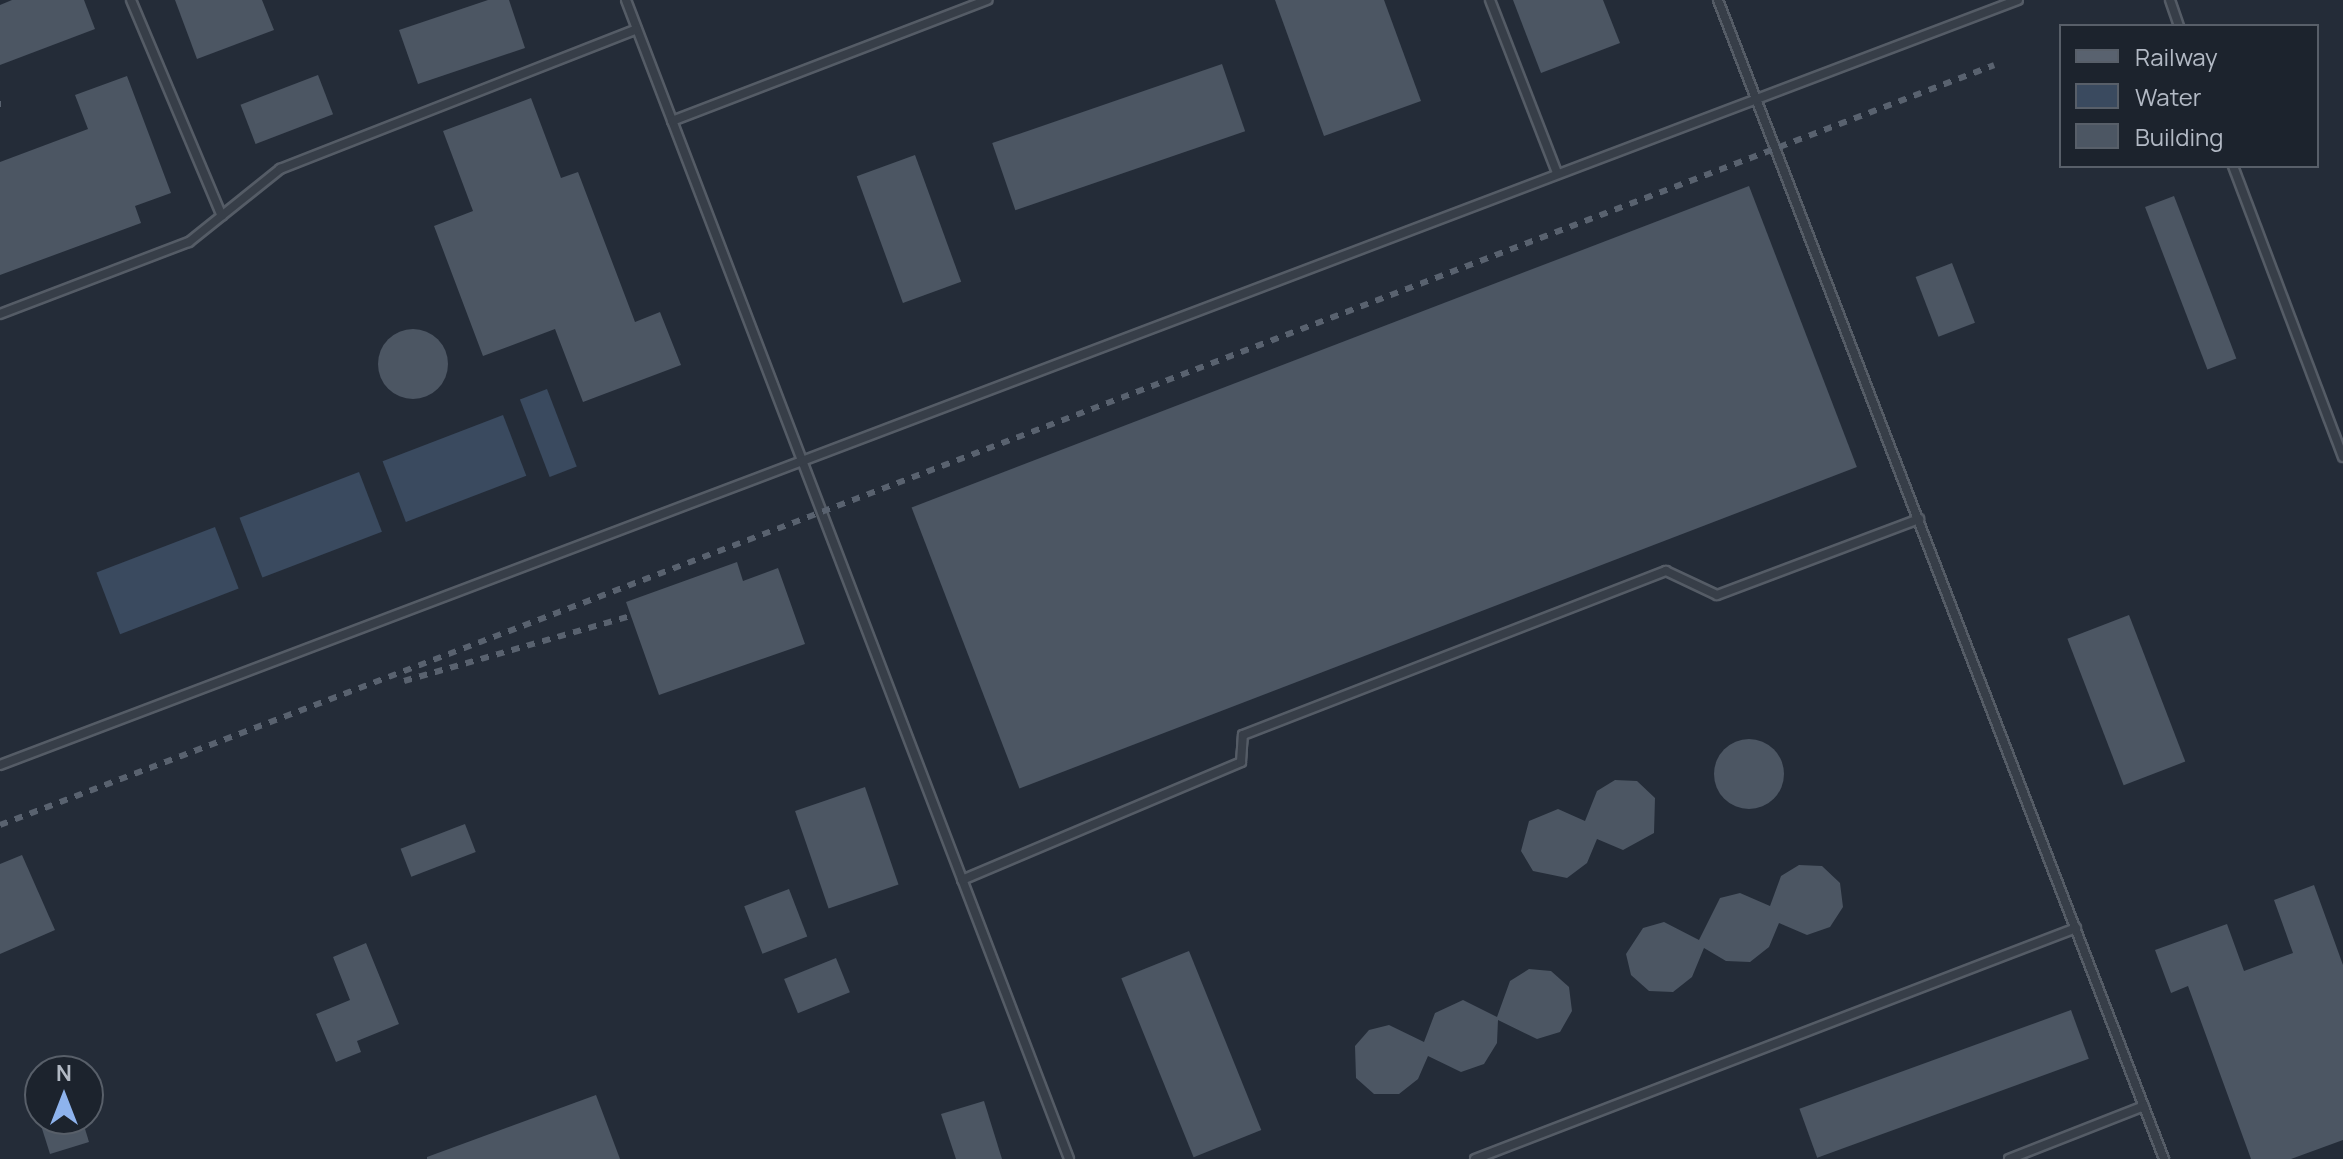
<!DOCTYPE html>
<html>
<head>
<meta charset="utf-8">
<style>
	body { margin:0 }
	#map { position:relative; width:2343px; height:1159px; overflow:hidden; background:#242c38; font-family:Manrope,sans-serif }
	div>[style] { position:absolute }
	.water>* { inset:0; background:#3a4a5f; transform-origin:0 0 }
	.building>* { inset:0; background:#4c5663; transform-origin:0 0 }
	.round { border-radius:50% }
	.roads { filter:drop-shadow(2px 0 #555c66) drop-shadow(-2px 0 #555c66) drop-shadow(0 2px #555c66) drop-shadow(0 -2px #555c66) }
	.service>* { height:8px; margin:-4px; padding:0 4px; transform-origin:4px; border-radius:4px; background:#373e48 }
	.rail>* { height:6px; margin-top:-3px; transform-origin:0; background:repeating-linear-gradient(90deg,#59626f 0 8px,transparent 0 16px) }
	span { translate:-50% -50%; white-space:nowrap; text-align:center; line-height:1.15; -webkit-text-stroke:8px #1c232d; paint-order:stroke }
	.legend { position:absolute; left:2059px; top:24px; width:260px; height:144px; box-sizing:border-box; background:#1c232d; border:2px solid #585f69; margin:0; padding:10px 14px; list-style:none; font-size:24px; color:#b2b9c4 }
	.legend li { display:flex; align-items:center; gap:16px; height:40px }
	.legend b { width:40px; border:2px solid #585f69 }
	.north { position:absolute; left:24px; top:1055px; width:80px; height:80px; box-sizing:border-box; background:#1c232d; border:2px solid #585f69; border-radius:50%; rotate:0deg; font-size:22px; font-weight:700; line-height:32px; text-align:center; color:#b2b9c4 }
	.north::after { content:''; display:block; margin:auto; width:28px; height:36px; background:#8eb3ed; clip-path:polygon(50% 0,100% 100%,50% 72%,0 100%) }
</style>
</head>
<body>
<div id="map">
	<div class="water">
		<div style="left:547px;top:389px;width:83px;height:29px;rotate:69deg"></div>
		<div style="left:503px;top:415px;width:65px;height:129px;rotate:69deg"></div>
		<div style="left:359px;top:472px;width:64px;height:128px;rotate:69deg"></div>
		<div style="left:215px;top:527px;width:66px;height:127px;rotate:69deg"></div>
	</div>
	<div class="building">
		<div style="clip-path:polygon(12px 0,84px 0,95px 29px,0 65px,0 5px)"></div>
		<div style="clip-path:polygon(175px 0,262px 0,274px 30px,197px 59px)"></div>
		<div style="clip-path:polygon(488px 0,509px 0,525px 48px,418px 84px,399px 30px)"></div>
		<div style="clip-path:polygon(1275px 0,1384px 0,1421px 101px,1324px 136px)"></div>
		<div style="clip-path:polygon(1513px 0,1603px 0,1620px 43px,1541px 73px)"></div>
		<div style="left:1222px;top:64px;width:71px;height:243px;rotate:71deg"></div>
		<div style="left:318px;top:75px;width:42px;height:83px;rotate:69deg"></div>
		<div style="clip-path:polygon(127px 76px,171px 193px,135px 206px,141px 223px,0 275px,0 162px,88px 129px,75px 95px)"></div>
		<div style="clip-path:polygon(531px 98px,561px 178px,578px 172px,635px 322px,660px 312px,681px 365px,583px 402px,555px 329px,483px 356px,434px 226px,473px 211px,443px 131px)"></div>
		<div style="left:915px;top:155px;width:135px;height:62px;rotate:70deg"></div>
		<div style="left:1749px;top:186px;width:301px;height:897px;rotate:69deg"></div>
		<div style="left:2174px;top:196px;width:174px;height:31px;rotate:69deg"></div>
		<div style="left:1952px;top:263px;width:64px;height:39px;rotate:69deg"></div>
		<div class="round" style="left:378px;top:329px;width:70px;height:70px"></div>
		<div style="clip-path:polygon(737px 562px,743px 581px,778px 568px,805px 644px,659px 695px,626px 602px)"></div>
		<div style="left:2129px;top:615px;width:157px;height:66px;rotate:69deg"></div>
		<div class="round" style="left:1714px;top:739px;width:70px;height:70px"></div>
		<div style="clip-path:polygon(1615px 780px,1637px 781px,1655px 798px,1654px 833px,1623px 850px,1597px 839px,1587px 863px,1567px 878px,1533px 871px,1521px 851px,1529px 821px,1558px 809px,1585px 821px,1597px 791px)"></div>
		<div style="left:865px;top:787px;width:103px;height:74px;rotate:71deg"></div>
		<div style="left:465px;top:824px;width:30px;height:69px;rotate:69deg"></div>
		<div style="clip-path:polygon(22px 855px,55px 930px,0 954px,0 864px)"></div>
		<div style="clip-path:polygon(1799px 865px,1822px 866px,1840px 883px,1843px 907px,1830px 927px,1807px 935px,1779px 923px,1769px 947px,1750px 962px,1726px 961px,1704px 948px,1692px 977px,1673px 992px,1649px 991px,1631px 975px,1626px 954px,1643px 928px,1664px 922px,1699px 940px,1720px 898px,1740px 893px,1770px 906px,1781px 876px)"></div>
		<div style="clip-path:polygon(2314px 885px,2343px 965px,2343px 1140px,2291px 1159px,2251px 1159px,2188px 986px,2171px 993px,2155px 950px,2227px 924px,2244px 971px,2293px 953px,2274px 900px)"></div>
		<div style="left:789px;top:889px;width:51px;height:48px;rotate:69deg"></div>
		<div style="clip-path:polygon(366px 943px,399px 1024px,357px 1041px,361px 1052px,336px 1062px,316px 1014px,350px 1000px,333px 957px)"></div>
		<div style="left:1189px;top:951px;width:193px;height:73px;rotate:68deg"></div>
		<div style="left:836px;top:958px;width:37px;height:56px;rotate:68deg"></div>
		<div style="clip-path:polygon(1529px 969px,1551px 971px,1569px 987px,1572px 1011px,1560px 1032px,1537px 1039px,1498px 1020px,1497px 1043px,1484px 1064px,1461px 1072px,1428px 1056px,1418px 1079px,1399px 1094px,1374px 1094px,1356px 1078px,1355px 1046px,1369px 1030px,1389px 1025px,1424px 1042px,1435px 1013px,1463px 1000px,1497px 1017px,1510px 981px)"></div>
		<div style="left:2071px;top:1010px;width:52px;height:289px;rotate:70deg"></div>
		<div style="clip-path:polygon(596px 1095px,620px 1159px,427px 1159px,427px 1157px)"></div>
		<div style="clip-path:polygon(984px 1101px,1002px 1159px,956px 1159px,941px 1114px)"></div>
		<div style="clip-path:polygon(39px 1119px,82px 1119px,89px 1142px,50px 1154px)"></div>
	</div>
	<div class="roads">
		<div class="service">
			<div style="left:131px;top:0;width:234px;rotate:67.2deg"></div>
			<div style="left:626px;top:0;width:1241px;rotate:69.08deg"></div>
			<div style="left:1490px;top:0;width:186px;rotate:68.8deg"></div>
			<div style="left:1718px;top:0;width:1242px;rotate:68.95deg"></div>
			<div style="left:2170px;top:0;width:28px;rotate:71deg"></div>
			<div style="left:672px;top:121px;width:338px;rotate:-21deg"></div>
			<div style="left:2233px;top:166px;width:311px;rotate:69.3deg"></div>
			<div style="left:0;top:314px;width:202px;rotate:-20.9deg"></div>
			<div style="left:189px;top:242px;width:117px;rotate:-38.7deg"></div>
			<div style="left:280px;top:169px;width:383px;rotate:-21.4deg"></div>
			<div style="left:0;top:765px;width:2158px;rotate:-20.76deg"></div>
			<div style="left:962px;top:880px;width:303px;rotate:-22.9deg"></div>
			<div style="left:1241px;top:762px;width:27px;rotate:-86deg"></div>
			<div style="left:1243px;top:735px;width:454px;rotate:-21.2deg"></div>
			<div style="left:1666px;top:571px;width:56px;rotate:25.2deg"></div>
			<div style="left:1717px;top:595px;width:216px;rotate:-20.6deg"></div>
			<div style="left:1475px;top:1159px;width:644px;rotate:-21.02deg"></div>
			<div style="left:2009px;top:1159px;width:145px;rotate:-21.4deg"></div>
		</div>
	</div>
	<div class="rail">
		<div style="left:0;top:104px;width:1px"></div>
		<div style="left:404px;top:681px;width:236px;rotate:-16deg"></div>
		<div style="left:0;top:825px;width:2134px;rotate:-20.86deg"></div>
	</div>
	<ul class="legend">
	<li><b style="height:10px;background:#59626f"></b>Railway</li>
	<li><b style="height:22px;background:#3a4a5f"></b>Water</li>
	<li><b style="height:22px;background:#4c5663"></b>Building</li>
	</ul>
	<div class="north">N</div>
</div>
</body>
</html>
